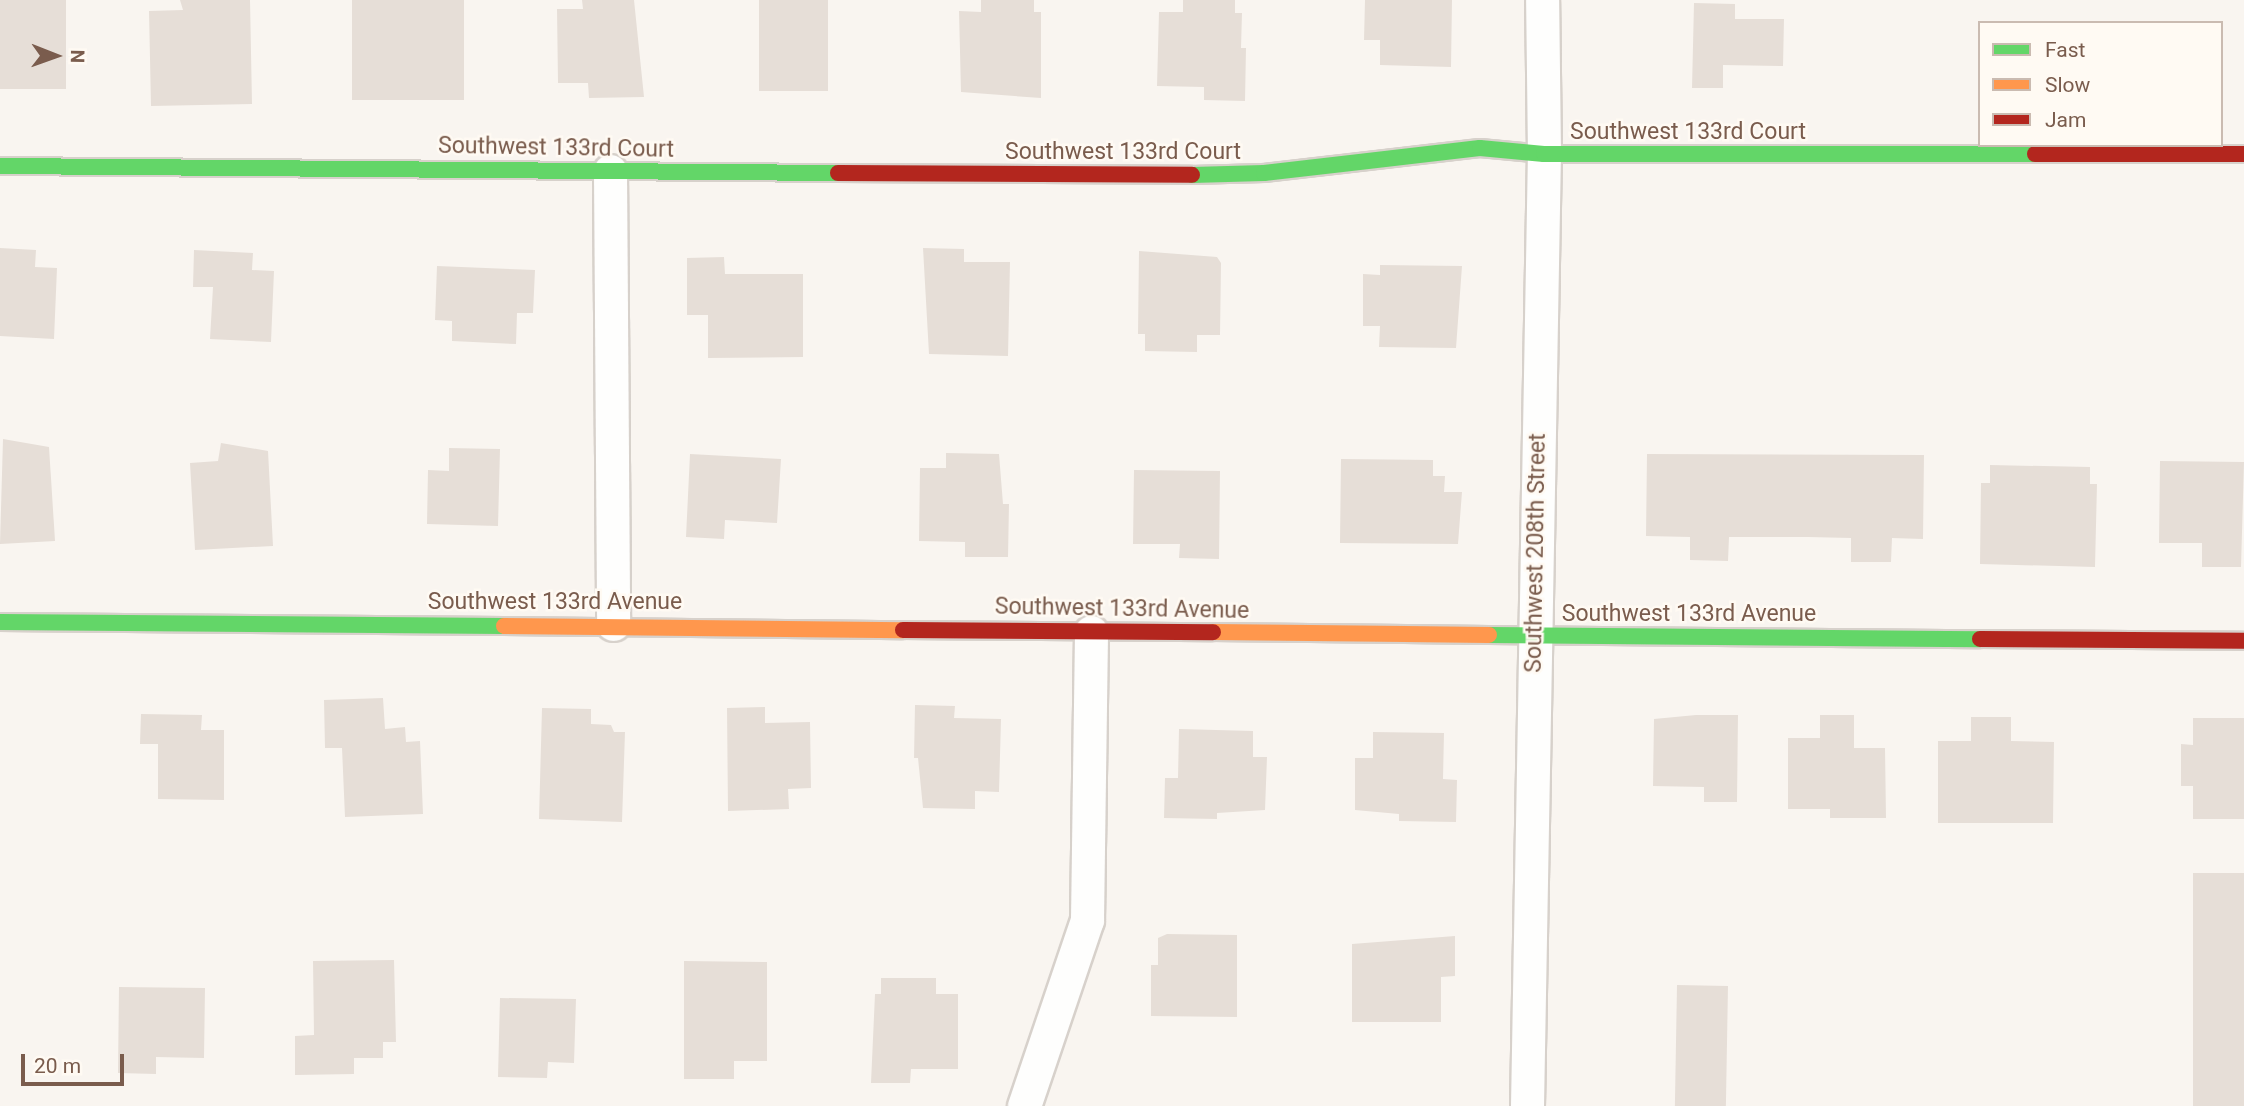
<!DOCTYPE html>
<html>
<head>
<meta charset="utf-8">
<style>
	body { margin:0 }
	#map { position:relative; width:2244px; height:1106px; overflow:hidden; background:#f9f5f0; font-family:Roboto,sans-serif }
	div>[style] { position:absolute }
	.building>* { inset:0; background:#e6ded7; transform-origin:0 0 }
	.roads { filter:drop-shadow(2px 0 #d7d1cb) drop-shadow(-2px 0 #d7d1cb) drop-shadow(0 2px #d7d1cb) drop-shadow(0 -2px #d7d1cb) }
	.street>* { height:33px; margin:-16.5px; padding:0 16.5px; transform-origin:16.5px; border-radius:16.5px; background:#fefefd }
	.fast>* { height:16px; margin:-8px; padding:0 8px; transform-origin:8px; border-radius:8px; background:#63d668 }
	.slow>* { height:16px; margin:-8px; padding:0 8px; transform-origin:8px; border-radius:8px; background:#ff974d }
	.jam>* { height:16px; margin:-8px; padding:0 8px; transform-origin:8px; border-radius:8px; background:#b3261e }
	span { translate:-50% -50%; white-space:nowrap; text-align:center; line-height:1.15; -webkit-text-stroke:5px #fffaf3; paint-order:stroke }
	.street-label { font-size:23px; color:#7a5c4d }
	.legend { position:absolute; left:1978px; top:21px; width:245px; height:126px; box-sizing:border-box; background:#fffaf3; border:2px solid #cabbb1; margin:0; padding:9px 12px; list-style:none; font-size:21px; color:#7a5c4d }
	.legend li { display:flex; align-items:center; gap:14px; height:35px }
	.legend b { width:35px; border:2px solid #cabbb1 }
	.north { position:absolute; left:21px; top:21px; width:70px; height:70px; -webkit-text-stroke:5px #fffaf3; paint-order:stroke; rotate:91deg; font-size:19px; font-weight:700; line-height:28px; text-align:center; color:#7a5c4d }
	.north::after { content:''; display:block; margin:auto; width:24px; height:32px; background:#7a5c4d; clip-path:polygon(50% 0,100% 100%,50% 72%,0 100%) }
	.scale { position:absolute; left:21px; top:1054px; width:103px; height:32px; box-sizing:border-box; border:4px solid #7a5c4d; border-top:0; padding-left:9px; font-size:21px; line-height:24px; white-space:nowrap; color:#7a5c4d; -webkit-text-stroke:5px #fffaf3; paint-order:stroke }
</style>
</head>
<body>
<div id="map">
	<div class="building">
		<div style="left:0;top:0;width:66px;height:89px"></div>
		<div style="clip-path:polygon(180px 0,250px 0,252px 104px,151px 106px,149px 11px,183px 10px)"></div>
		<div style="left:352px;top:0;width:112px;height:100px"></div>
		<div style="clip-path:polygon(582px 0,634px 0,644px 97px,589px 98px,588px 83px,558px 83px,557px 9px,583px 9px)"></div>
		<div style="left:759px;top:0;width:69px;height:91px"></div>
		<div style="clip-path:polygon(981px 0,1034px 0,1034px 12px,1041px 12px,1041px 98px,961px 92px,959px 11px,981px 12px)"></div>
		<div style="clip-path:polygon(1183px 0,1235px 0,1235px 13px,1242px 13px,1241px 48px,1246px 48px,1245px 101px,1204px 100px,1204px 87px,1157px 86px,1159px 12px,1183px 12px)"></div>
		<div style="clip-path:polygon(1365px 0,1452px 0,1451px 67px,1380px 65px,1380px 40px,1364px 40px)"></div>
		<div style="clip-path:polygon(1694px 3px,1735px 4px,1735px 19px,1784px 19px,1783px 66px,1723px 65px,1723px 88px,1692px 88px)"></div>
		<div style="clip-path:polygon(0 248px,36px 250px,35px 267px,57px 268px,54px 339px,0 336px)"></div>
		<div style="clip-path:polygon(923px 248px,964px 249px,964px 262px,1010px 262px,1008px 356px,929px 354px)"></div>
		<div style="clip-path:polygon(194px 250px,253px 253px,252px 270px,274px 271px,271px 342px,210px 339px,213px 287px,193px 287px)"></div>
		<div style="clip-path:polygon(1139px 251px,1217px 257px,1221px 263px,1220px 335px,1197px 335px,1197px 352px,1145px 351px,1145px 334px,1138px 334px)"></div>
		<div style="clip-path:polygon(724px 257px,725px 274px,803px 274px,803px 357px,708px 358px,708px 315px,687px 315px,687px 258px)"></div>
		<div style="clip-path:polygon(1380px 265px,1462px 266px,1456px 348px,1379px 347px,1380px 326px,1363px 326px,1363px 274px,1380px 275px)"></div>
		<div style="clip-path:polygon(437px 266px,535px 270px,533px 313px,517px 313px,516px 344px,452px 341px,452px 321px,435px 320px)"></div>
		<div style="clip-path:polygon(3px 439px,49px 447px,55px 541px,0 544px)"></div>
		<div style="clip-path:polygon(221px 443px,268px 451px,273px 546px,195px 550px,190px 463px,218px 461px)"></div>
		<div style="clip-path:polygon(449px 448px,500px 449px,498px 526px,427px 524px,428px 470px,449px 471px)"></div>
		<div style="clip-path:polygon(946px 453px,999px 454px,1003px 504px,1009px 504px,1008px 557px,965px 557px,965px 542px,919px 541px,920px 468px,946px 468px)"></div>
		<div style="clip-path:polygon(690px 454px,781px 459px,777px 523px,725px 520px,724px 539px,686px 537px)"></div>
		<div style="clip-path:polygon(1647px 454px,1924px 455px,1923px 539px,1892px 538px,1891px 562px,1851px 562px,1851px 538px,1808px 537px,1729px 537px,1728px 561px,1690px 560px,1690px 537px,1646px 536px)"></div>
		<div style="clip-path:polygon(1341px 459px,1433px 460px,1433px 476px,1445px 476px,1444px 492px,1462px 492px,1458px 544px,1340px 543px)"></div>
		<div style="clip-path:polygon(2160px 461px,2244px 462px,2241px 567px,2202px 567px,2202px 543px,2159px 543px)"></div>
		<div style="clip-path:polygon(1990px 465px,2090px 467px,2090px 484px,2097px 484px,2095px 567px,1980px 564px,1981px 483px,1990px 483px)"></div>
		<div style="clip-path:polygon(1134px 470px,1220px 471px,1219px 559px,1179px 558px,1180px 544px,1133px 544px)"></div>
		<div style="clip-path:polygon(383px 698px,385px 729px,405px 727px,406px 742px,420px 741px,423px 814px,345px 817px,342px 748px,325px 748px,324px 700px)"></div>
		<div style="clip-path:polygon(915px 705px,955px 706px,954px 718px,1001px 719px,999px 792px,975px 791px,975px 809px,923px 808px,918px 758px,914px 758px)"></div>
		<div style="clip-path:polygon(765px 707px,765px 723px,810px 722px,811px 788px,788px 789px,789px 809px,728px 811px,727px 708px)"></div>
		<div style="clip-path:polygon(542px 708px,591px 709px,591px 724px,611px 725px,614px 732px,625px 732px,622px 822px,539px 819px)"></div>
		<div style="clip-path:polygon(141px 714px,202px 715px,201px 730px,224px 730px,224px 800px,158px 799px,158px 744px,140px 744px)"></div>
		<div style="clip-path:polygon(1696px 715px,1738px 715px,1737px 802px,1704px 802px,1704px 787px,1653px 786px,1654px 719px)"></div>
		<div style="clip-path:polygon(1820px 715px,1854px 715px,1854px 748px,1885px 748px,1886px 818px,1830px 818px,1830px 809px,1788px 809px,1788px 738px,1820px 738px)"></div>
		<div style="clip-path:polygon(1971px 717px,2011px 717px,2011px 741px,2054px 742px,2053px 823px,1938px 823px,1938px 741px,1971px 741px)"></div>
		<div style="clip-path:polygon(2193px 718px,2244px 718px,2244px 819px,2193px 819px,2193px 786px,2181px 786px,2181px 744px,2193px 745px)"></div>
		<div style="clip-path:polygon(1179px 729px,1253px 731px,1253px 757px,1267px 757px,1265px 810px,1217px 813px,1217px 819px,1164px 818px,1165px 778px,1178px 778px)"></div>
		<div style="clip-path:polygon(1373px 732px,1444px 733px,1443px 779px,1457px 780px,1456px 822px,1399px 821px,1399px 814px,1355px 810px,1355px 758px,1373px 758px)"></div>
		<div style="left:2193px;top:873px;width:51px;height:233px"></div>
		<div style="clip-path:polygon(1167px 934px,1237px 935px,1237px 1017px,1151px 1016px,1151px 965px,1158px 965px,1158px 938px)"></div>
		<div style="clip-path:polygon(1455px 936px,1455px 976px,1441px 977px,1441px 1022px,1352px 1022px,1352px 944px)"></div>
		<div style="clip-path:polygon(394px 960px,396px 1042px,383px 1042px,383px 1058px,354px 1058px,354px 1074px,295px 1075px,295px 1036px,314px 1035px,313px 961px)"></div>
		<div style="clip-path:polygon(684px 961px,767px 962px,767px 1061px,734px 1061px,734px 1079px,684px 1079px)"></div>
		<div style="clip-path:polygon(881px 978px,936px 978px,936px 994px,958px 994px,958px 1069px,911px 1069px,910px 1083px,871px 1083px,875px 994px,881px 994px)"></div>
		<div style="left:1677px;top:985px;width:51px;height:121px;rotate:1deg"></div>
		<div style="clip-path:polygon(119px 987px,205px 988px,204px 1058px,156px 1057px,156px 1074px,118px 1073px)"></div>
		<div style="clip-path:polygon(500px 998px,576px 999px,574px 1063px,548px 1062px,547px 1078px,498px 1077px)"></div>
	</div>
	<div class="roads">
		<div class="street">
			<div style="left:610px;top:171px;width:453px;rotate:89.6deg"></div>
			<div style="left:1024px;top:1106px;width:196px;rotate:-71.3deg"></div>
			<div style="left:1087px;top:920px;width:288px;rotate:-89.2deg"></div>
			<div style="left:1527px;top:1106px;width:952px;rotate:-88.98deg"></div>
			<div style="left:1544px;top:154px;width:154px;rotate:-90.7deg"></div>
		</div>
		<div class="fast">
			<div style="left:0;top:166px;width:838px;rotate:0.48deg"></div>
			<div style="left:1192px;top:175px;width:72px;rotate:-1.6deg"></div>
			<div style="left:1264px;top:173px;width:217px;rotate:-6.6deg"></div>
			<div style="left:1480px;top:148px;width:64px;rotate:5.4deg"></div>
			<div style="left:1544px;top:154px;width:491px"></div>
			<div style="left:0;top:622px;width:504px;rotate:0.45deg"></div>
			<div style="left:1489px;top:635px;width:491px;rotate:0.5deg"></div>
		</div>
		<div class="slow">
			<div style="left:504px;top:626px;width:399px;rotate:0.6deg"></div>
			<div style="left:1213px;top:632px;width:276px;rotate:0.6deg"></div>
		</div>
		<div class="jam">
			<div style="left:2035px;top:154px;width:209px"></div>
			<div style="left:838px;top:173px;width:354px;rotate:0.3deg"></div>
			<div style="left:903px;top:630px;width:310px;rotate:0.4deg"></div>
			<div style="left:1980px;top:639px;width:264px;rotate:0.4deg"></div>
		</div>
	</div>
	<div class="street-label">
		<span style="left:1688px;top:132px">Southwest 133rd Court</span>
		<span style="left:556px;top:148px;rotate:1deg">Southwest 133rd Court</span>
		<span style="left:1123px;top:152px">Southwest 133rd Court</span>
		<span style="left:1536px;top:553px;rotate:-89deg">Southwest 208th Street</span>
		<span style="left:555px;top:602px">Southwest 133rd Avenue</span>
		<span style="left:1122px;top:609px;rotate:1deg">Southwest 133rd Avenue</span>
		<span style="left:1689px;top:614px">Southwest 133rd Avenue</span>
	</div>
	<ul class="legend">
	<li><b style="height:9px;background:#63d668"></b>Fast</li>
	<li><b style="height:9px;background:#ff974d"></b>Slow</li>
	<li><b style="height:9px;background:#b3261e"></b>Jam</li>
	</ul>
	<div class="north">N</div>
	<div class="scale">20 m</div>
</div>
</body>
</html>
